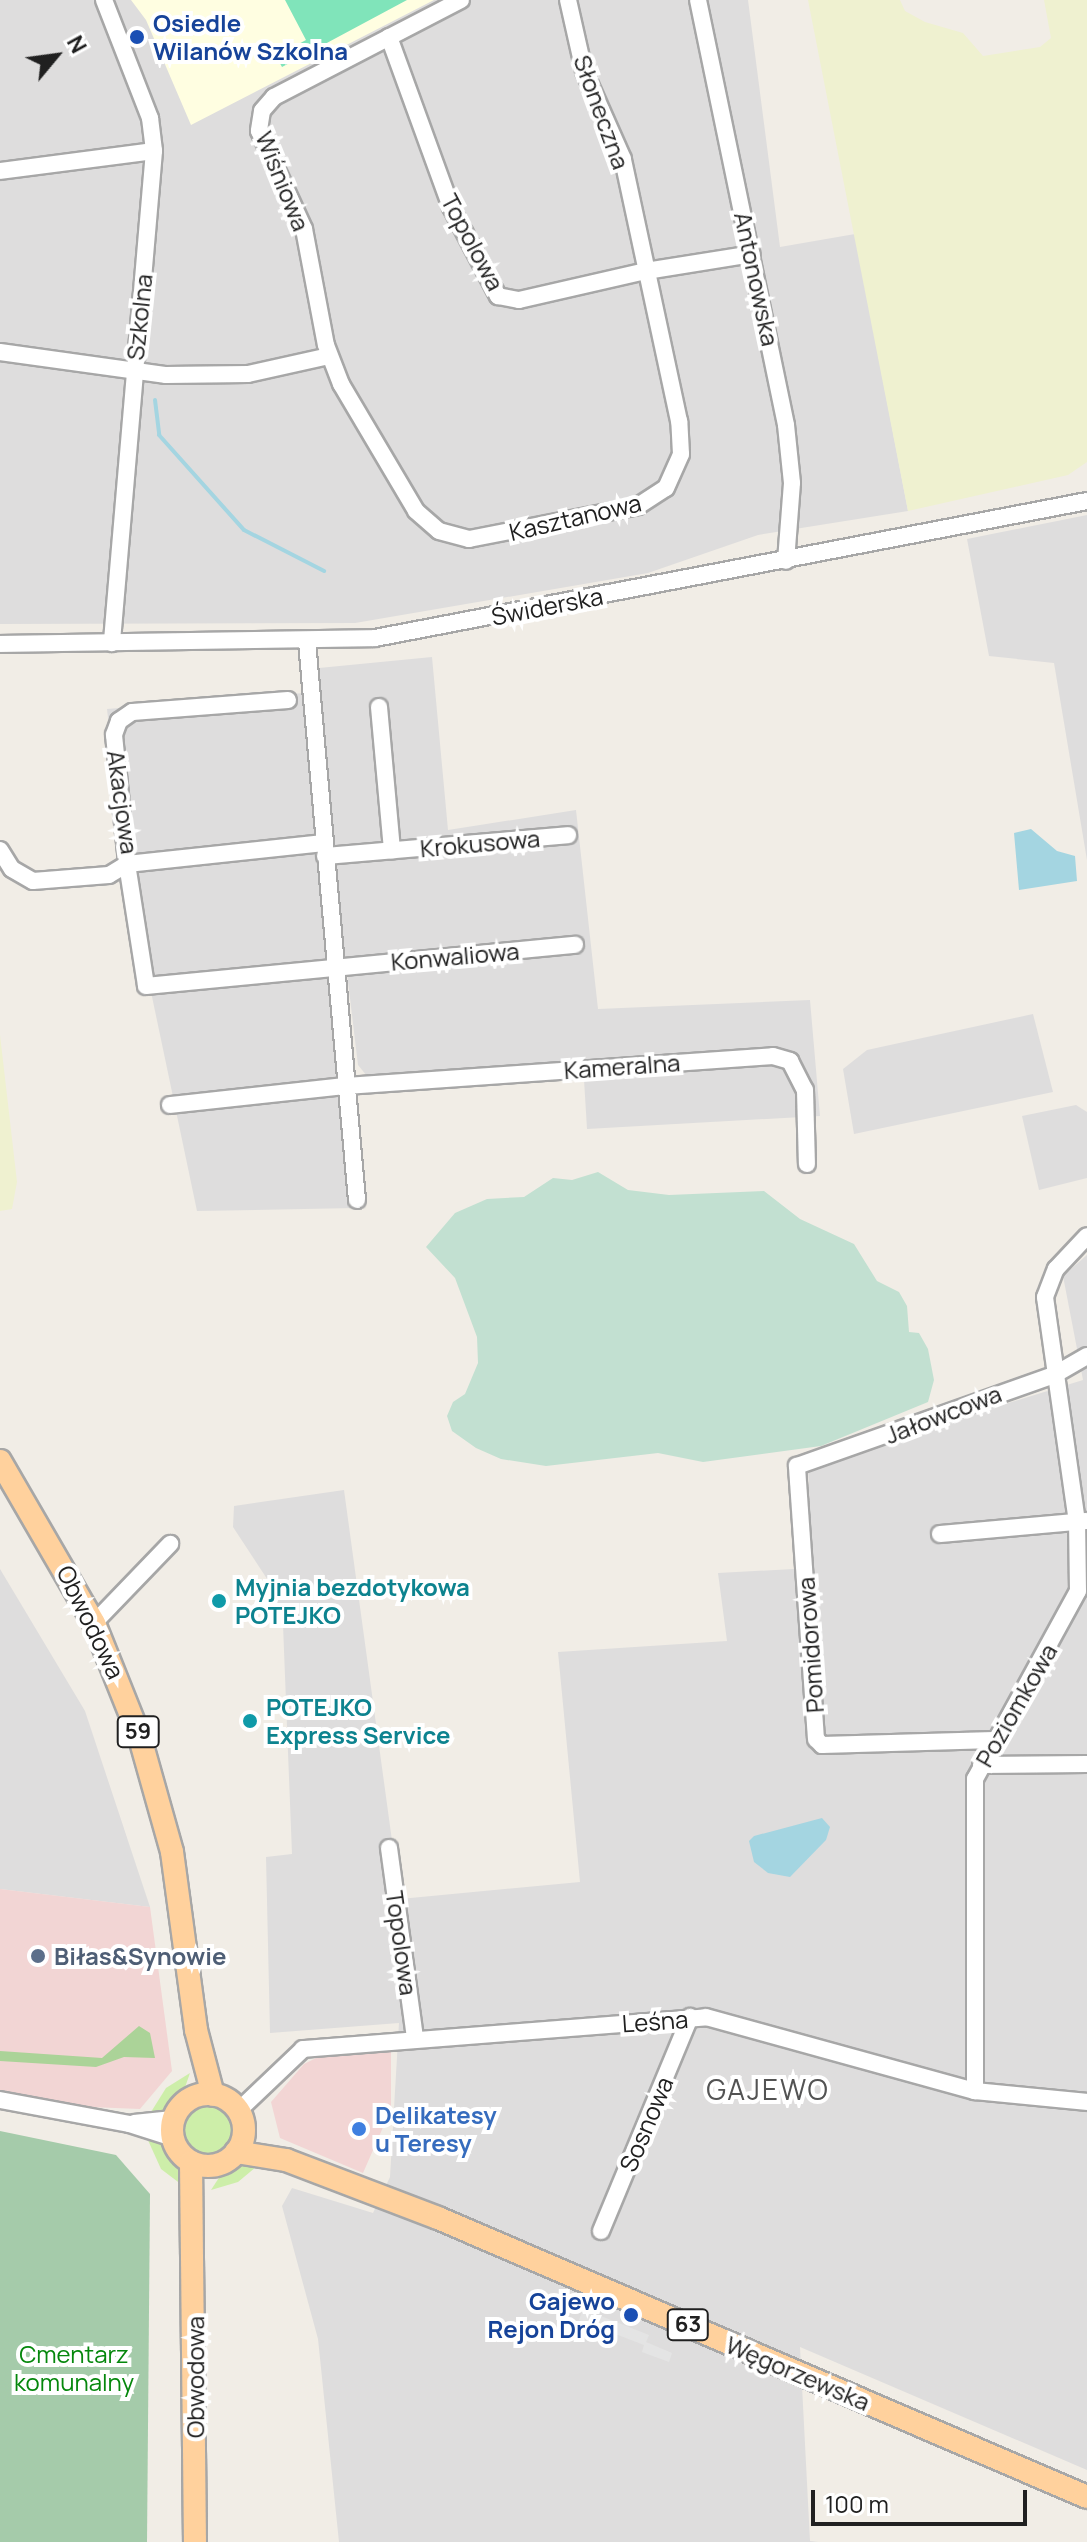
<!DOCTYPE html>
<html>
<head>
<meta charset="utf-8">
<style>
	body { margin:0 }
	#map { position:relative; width:1087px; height:2542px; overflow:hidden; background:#f1ede6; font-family:Manrope,sans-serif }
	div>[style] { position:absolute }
	.residential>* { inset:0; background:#dedddd }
	.commercial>* { inset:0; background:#f2d5d4 }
	.education>* { inset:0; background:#fffee1 }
	.farmland>* { inset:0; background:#eff1d0 }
	.grass>* { inset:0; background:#cdeea9 }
	.round { border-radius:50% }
	.forest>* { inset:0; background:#abd398 }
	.wetland>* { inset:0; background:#c2e0d1 }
	.cemetery>* { inset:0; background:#a5cbaa }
	.pitch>* { inset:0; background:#80e4ba }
	.parking>* { inset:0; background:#e4e4e4 }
	.water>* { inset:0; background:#a4d5e1 }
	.stream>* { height:4px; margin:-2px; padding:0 2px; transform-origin:2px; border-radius:2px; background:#a4d5e1 }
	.roads { filter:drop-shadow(2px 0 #a7a7a7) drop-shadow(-2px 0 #a7a7a7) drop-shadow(0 2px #a7a7a7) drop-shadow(0 -2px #a7a7a7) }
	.minor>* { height:16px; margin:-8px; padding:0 8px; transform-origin:8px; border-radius:8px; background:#fff }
	.major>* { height:22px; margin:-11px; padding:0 11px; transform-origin:11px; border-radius:11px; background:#ffd19d }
	.major>.ring { margin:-11px; padding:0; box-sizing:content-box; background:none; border:22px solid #ffd19d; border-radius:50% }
	.dots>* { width:22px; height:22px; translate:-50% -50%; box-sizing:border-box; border:4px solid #fff; border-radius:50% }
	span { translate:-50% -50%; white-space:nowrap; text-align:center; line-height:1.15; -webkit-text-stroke:8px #fff; paint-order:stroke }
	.shield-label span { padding:2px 6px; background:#fff; border:2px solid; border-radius:6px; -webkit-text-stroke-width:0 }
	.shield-label { font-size:22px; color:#202020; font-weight:700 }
	.transit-label { font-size:24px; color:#164399; font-weight:700 }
	.left { translate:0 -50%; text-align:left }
	.right { translate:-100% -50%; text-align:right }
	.street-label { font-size:24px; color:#202020 }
	.culture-label { font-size:24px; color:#0d838f; font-weight:700 }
	.service-label { font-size:24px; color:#4e5e75; font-weight:700 }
	.shop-label { font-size:24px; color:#366cbe; font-weight:700 }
	.park-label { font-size:24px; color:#05870c }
	.quarter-label { font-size:28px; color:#535353; letter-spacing:2px }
	.north { position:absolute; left:16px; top:16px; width:80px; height:80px; -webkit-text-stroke:6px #fff; paint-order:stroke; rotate:61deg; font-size:22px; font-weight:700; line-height:32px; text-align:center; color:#202020 }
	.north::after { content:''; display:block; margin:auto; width:28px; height:36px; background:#202020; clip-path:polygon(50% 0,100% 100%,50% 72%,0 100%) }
	.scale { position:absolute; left:811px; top:2490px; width:216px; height:36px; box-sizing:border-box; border:4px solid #202020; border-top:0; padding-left:10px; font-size:24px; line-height:28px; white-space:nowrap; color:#202020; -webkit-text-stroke:6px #fff; paint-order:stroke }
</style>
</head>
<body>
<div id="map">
	<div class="residential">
		<div style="clip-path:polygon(0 0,748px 0,780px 247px,855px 234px,908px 511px,758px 535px,648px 573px,355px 623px,0 624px)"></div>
		<div style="clip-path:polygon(1087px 515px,1087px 860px,1054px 663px,989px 656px,967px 539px)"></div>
		<div style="clip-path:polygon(432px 657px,448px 830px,576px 810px,598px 1009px,810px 1000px,820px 1116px,587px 1129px,583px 1063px,367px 1076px,358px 1065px,332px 848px,319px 668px)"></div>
		<div style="clip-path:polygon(304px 693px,355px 1208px,197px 1211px,125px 868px,107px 709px)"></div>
		<div style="clip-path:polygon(1033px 1014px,1053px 1092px,854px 1134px,843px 1069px,867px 1050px)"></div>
		<div style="clip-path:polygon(1076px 1105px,1087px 1112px,1087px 1178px,1039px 1190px,1022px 1116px)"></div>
		<div style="clip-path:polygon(1087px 1255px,1087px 2470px,800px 2347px,810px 2541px,818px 2542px,339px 2542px,318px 2339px,282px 2206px,292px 2188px,373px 2213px,390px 2177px,399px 2023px,270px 2033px,266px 1857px,292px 1854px,283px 1625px,275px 1591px,233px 1527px,234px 1506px,344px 1490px,400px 1899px,580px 1882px,558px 1652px,727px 1641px,718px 1573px,812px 1568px,808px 1465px,1083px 1380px,1063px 1276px)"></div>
		<div style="clip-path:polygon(0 1569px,85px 1711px,150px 1907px,0 1889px)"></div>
	</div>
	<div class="commercial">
		<div style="clip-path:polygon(0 1889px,150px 1907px,172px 2071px,140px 2109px,90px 2107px,0 2091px)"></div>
		<div style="clip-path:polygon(391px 2052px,391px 2109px,363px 2173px,280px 2138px,271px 2102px,304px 2064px,322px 2055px)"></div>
	</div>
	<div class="education">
		<div style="clip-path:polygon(131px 0,434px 0,191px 125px,146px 20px)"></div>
	</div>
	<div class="farmland">
		<div style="clip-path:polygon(808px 0,900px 0,905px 11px,925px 22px,963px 33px,983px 56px,1040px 47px,1051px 38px,1044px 0,1087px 0,1087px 462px,1068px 475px,908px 511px)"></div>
		<div style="clip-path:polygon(0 1035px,17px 1182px,12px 1209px,0 1211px)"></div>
	</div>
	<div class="grass">
		<div style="clip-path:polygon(190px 2073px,182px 2096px,165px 2110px,151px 2112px,166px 2088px)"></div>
		<div class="round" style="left:184px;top:2106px;width:50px;height:50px"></div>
		<div style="clip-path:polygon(147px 2138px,168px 2147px,185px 2174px,186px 2188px,161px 2169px)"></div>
		<div style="clip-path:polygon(244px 2163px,256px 2167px,238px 2182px,211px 2190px,222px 2173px)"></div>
	</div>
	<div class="forest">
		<div style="clip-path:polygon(139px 2026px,150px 2033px,155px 2058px,124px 2057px,96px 2067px,0 2061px,0 2051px,102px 2058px)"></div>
	</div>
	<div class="wetland">
		<div style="clip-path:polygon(598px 1172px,628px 1190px,669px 1195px,764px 1191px,800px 1219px,854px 1244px,877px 1281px,899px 1292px,907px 1306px,909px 1332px,919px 1333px,928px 1349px,934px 1380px,928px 1402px,821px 1446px,703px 1462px,658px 1453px,546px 1466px,501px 1459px,476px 1448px,452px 1431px,447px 1416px,453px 1402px,465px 1394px,478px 1363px,477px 1337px,455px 1278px,426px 1247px,455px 1213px,487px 1199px,524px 1197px,553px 1178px,572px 1180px)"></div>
	</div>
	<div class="cemetery">
		<div style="clip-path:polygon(0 2131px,116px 2155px,150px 2194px,147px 2542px,0 2542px)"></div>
	</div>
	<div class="pitch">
		<div style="clip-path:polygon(285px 0,407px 0,282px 67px,276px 56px,306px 40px)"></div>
	</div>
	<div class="parking">
		<div style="clip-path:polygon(583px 2309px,649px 2335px,646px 2342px,672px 2353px,669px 2362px,642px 2352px,644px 2345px,579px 2320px)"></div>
	</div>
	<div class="water">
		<div style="clip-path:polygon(1031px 829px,1057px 851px,1075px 856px,1077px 881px,1019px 890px,1014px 833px)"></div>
		<div style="clip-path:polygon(822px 1818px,830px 1827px,826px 1840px,790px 1877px,768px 1873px,754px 1862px,749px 1841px,754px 1836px)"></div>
	</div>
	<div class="stream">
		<div style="left:155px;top:400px;width:35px;rotate:83deg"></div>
		<div style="left:159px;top:435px;width:127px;rotate:48.2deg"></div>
		<div style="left:244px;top:530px;width:90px;rotate:27.1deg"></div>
	</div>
	<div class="roads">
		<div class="minor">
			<div style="left:104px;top:0;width:127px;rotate:68.7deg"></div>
			<div style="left:150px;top:118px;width:33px;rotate:83deg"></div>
			<div style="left:154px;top:151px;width:494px;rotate:94.9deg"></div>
			<div style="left:461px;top:0;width:211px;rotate:152.6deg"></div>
			<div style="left:274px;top:97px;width:18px;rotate:131deg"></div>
			<div style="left:262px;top:111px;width:20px;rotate:99deg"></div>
			<div style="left:259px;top:131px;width:108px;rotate:65.3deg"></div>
			<div style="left:304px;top:229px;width:118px;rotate:79.3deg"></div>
			<div style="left:326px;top:345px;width:42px;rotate:69deg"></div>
			<div style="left:341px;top:384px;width:147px;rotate:59.4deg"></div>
			<div style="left:416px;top:511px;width:30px;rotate:41deg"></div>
			<div style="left:439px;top:531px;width:31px;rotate:15deg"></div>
			<div style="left:469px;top:539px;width:172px;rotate:-11deg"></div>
			<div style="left:638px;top:506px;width:33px;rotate:-33deg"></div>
			<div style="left:666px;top:488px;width:37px;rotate:-66deg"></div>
			<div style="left:681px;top:454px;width:33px;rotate:-93deg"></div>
			<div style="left:679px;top:421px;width:268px;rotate:-102.1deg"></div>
			<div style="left:623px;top:159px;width:96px;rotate:-113.9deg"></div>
			<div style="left:584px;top:71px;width:73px;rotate:-102.7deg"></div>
			<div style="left:698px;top:0;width:434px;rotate:78.3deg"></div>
			<div style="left:786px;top:425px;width:58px;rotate:84.1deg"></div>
			<div style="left:792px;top:483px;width:78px;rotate:94.4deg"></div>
			<div style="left:389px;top:37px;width:181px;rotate:70deg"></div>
			<div style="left:451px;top:207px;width:101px;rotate:62.2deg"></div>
			<div style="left:498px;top:296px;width:21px;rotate:11deg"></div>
			<div style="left:519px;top:300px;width:130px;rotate:-12.9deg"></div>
			<div style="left:646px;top:271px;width:107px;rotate:-9.1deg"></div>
			<div style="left:0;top:171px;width:155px;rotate:-7.4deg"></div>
			<div style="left:0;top:352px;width:168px;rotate:7.9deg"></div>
			<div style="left:166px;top:375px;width:82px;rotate:-0.7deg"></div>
			<div style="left:248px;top:374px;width:83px;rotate:-12.5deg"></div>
			<div style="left:307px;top:642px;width:560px;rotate:84.88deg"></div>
			<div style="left:0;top:644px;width:375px;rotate:-0.9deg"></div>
			<div style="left:375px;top:638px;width:725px;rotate:-10.89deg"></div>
			<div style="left:288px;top:700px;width:156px;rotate:175.6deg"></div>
			<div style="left:132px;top:712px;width:16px;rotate:145deg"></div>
			<div style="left:119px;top:721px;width:15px;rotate:110deg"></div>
			<div style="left:114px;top:735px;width:130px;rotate:84.2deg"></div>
			<div style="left:127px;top:864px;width:198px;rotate:-6.1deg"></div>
			<div style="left:379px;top:707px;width:144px;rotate:84.8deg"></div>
			<div style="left:0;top:850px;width:22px;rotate:58deg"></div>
			<div style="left:12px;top:869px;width:24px;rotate:30deg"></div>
			<div style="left:33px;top:881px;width:76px;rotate:-4.5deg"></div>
			<div style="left:109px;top:875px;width:21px;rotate:-31deg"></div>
			<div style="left:127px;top:864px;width:123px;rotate:81.1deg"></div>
			<div style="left:146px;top:986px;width:431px;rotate:-5.5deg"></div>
			<div style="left:325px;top:856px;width:244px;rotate:-4.9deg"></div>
			<div style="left:170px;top:1105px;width:177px;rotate:-6.2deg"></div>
			<div style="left:346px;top:1086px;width:428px;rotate:-4deg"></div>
			<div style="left:773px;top:1056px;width:18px;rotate:16deg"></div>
			<div style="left:790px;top:1061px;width:33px;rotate:63deg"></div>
			<div style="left:805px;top:1090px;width:74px;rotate:88.5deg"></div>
			<div style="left:940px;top:1534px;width:147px;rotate:-5.1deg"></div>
			<div style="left:94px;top:1623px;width:110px;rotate:-46.1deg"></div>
			<div style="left:994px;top:1740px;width:172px;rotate:178.3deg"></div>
			<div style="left:822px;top:1745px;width:8px;rotate:-135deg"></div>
			<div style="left:816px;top:1739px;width:274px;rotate:-94deg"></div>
			<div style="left:797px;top:1466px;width:273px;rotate:-19.5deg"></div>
			<div style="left:1054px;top:1375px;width:38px;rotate:-30deg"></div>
			<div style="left:981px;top:1765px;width:106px;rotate:-0.5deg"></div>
			<div style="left:389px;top:1848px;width:192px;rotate:82.2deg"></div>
			<div style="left:975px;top:2091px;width:312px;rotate:-90deg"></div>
			<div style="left:975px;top:1779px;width:214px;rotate:-61.3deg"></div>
			<div style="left:1078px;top:1591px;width:69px;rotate:-90.8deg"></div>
			<div style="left:1077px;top:1522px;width:227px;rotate:-98.1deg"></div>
			<div style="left:1045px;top:1297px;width:30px;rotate:-69deg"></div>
			<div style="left:1056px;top:1269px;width:45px;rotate:-46.8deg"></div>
			<div style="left:0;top:2100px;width:131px;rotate:10.5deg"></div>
			<div style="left:129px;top:2124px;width:46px;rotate:17.7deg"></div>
			<div style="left:238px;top:2111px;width:90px;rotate:-43.6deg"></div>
			<div style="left:303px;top:2049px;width:404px;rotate:-4.5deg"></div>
			<div style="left:706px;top:2017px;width:279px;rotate:15.4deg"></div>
			<div style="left:975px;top:2091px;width:113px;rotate:5.6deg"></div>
			<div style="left:134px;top:2123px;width:39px;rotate:-6deg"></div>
			<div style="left:601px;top:2231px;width:232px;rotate:-67.4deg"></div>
		</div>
		<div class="major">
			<div style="left:0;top:1461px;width:187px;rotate:59.9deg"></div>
			<div style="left:94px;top:1623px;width:124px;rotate:68.2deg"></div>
			<div style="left:140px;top:1738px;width:118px;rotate:74.3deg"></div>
			<div style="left:172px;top:1852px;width:180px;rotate:82.3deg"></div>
			<div style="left:196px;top:2030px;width:67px;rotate:75.3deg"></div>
			<div class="ring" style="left:172px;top:2094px;width:50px;height:50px"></div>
			<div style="left:236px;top:2152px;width:51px;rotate:9.1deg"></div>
			<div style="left:286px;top:2160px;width:163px;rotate:20.9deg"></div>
			<div style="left:438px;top:2218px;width:706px;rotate:23.26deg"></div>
			<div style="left:191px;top:2162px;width:380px;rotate:89.4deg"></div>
		</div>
	</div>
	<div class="dots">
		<div style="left:137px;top:37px;background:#1a4fb4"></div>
		<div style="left:219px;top:1601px;background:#0f9aa8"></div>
		<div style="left:250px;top:1721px;background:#0f9aa8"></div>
		<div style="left:38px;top:1956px;background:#5c6f8a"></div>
		<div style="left:359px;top:2129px;background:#3f7fe0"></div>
		<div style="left:631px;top:2315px;background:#1a4fb4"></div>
	</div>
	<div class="shield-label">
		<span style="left:138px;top:1732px">59</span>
		<span style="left:688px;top:2325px">63</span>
	</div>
	<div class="transit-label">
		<span class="left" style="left:153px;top:37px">Osiedle<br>Wilanów Szkolna</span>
		<span class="right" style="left:615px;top:2315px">Gajewo<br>Rejon Dróg</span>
	</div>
	<div class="street-label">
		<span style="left:602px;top:112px;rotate:70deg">Słoneczna</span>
		<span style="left:283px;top:181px;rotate:68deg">Wiśniowa</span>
		<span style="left:473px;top:242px;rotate:62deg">Topolowa</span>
		<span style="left:757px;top:279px;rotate:78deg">Antonowska</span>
		<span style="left:139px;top:317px;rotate:-84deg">Szkolna</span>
		<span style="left:575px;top:517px;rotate:-13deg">Kasztanowa</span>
		<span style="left:547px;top:606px;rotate:-11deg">Świderska</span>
		<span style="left:123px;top:802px;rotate:82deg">Akacjowa</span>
		<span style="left:480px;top:843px;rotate:-5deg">Krokusowa</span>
		<span style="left:455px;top:956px;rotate:-5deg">Konwaliowa</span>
		<span style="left:622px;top:1066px;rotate:-4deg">Kameralna</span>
		<span style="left:943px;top:1414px;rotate:-21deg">Jałowcowa</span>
		<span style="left:91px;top:1622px;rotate:64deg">Obwodowa</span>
		<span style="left:810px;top:1645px;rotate:-94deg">Pomidorowa</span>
		<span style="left:1016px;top:1705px;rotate:-60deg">Poziomkowa</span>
		<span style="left:402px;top:1943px;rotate:82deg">Topolowa</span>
		<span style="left:655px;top:2021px;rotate:-4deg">Leśna</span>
		<span style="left:646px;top:2124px;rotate:-67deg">Sosnowa</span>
		<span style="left:798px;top:2373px;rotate:23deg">Węgorzewska</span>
		<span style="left:195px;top:2377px;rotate:-90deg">Obwodowa</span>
	</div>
	<div class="culture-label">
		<span class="left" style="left:235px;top:1601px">Myjnia bezdotykowa<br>POTEJKO</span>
		<span class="left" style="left:266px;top:1721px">POTEJKO<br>Express Service</span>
	</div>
	<div class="service-label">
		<span class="left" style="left:54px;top:1956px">Biłas&amp;Synowie</span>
	</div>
	<div class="shop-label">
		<span class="left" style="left:375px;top:2129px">Delikatesy<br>u Teresy</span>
	</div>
	<div class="park-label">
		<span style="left:74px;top:2368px">Cmentarz<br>komunalny</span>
	</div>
	<div class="quarter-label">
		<span style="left:768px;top:2089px">GAJEWO</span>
	</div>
	<div class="north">N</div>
	<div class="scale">100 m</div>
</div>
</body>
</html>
